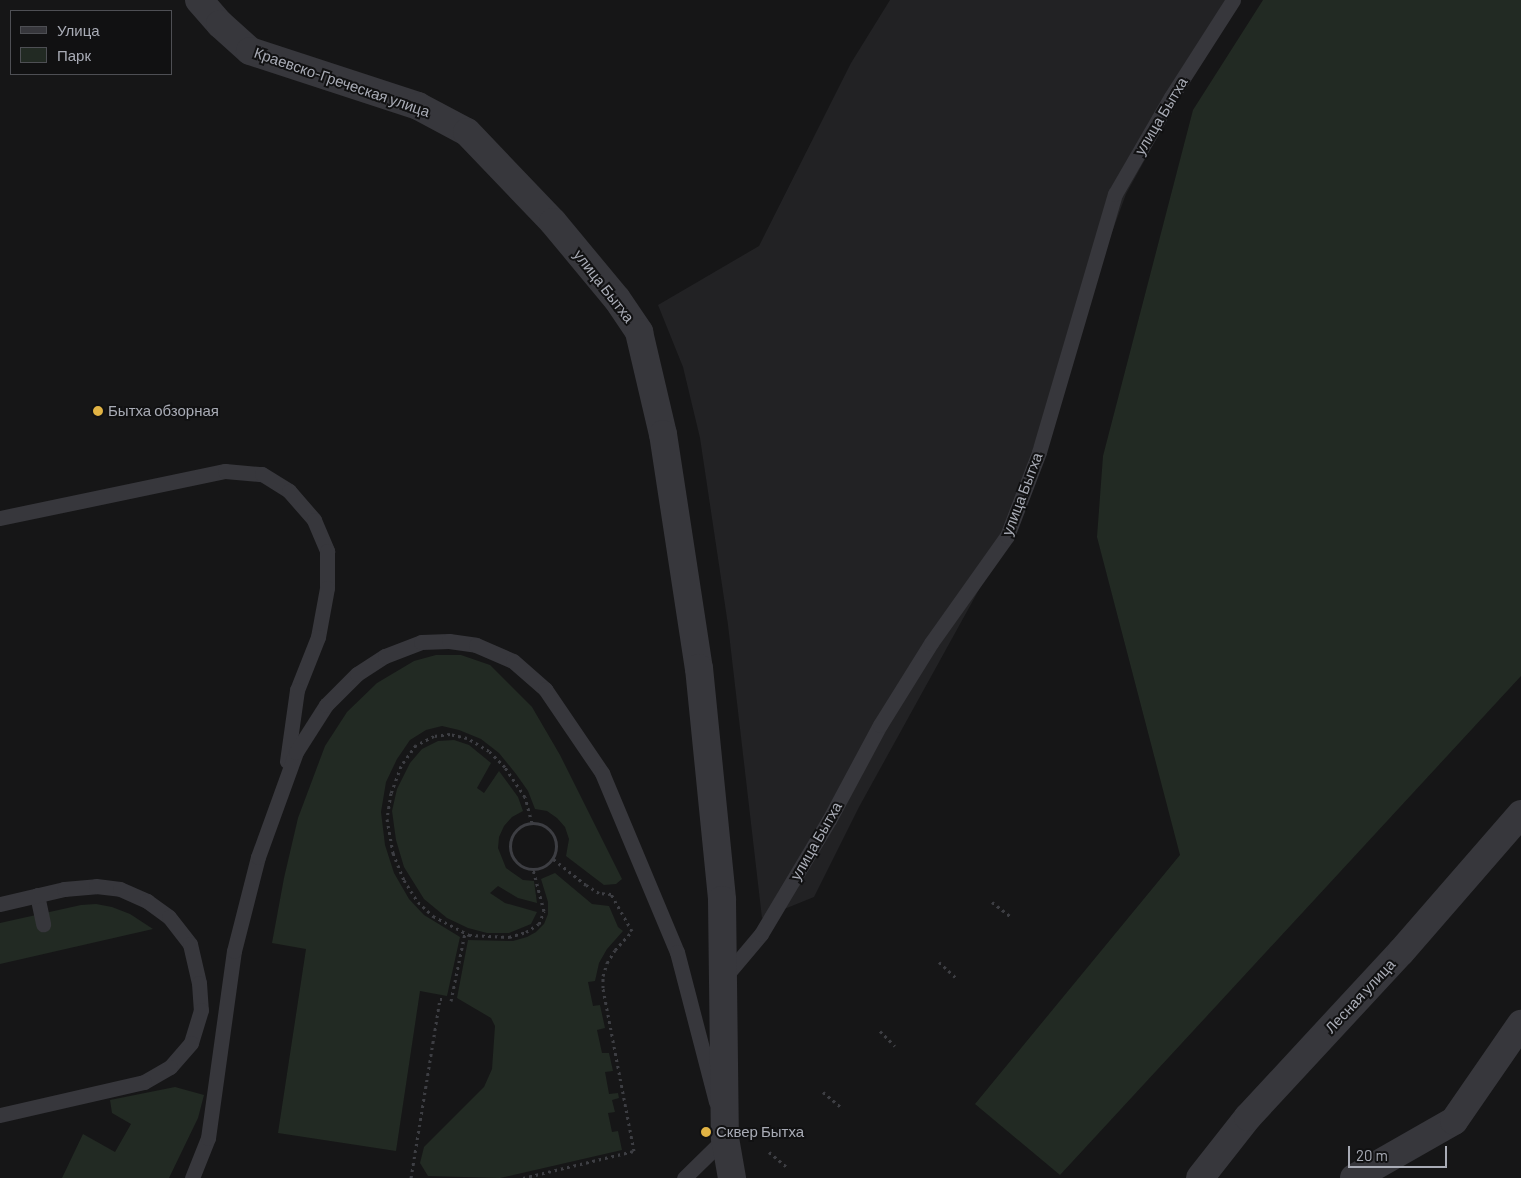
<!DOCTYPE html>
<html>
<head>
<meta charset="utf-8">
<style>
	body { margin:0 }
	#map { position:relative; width:1521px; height:1178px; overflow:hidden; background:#161617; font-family:Barlow,sans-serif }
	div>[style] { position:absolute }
	.built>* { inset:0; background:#222224 }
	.green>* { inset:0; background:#222a23 }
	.path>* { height:3px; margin-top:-1.5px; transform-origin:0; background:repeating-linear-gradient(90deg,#3d3e43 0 2.5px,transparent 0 6.5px) }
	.path>.ring { margin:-1.5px; padding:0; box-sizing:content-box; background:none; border:3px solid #3d3e43; border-radius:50% }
	.service>* { height:15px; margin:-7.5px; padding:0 7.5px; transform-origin:7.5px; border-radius:7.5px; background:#37373c }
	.minor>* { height:28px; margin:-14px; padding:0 14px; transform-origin:14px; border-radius:14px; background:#37373c }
	.dots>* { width:14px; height:14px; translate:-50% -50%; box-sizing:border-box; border:2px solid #111112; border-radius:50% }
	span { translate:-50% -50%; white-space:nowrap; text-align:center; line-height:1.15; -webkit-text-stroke:4px #111112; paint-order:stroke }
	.street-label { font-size:15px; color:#a9acb6 }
	.poi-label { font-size:15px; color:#a9acb6 }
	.left { translate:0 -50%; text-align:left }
	.legend { position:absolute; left:10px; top:10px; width:162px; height:65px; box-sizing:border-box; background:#111112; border:1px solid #4e4f54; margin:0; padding:6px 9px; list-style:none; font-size:15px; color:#a9acb6 }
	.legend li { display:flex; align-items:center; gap:10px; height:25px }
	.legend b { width:25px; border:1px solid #4e4f54 }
	.scale { position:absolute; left:1348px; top:1146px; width:99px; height:22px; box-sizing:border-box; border:2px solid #a9acb6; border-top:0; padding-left:6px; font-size:15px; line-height:18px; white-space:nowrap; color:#a9acb6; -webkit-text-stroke:4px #111112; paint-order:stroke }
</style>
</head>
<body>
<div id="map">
	<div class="built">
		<div style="clip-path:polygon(890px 0,1233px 0,1126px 194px,986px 577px,859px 807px,814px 897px,762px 918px,728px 625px,700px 438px,683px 367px,658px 305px,759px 246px,851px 63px)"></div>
	</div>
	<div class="green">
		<div style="clip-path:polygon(1263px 0,1521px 0,1521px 676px,1060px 1175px,975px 1104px,1180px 855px,1097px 537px,1103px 456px,1193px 110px)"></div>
		<div style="clip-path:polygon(436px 655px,461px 655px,490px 665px,532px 707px,560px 755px,622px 879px,616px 884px,604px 885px,566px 856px,569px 839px,565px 827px,557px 818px,547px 811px,535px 809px,528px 791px,516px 774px,499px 753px,481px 739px,459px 730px,442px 726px,426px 730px,410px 740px,397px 759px,386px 782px,381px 812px,385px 845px,394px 873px,409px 899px,424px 915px,460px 937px,447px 996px,420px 991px,396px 1151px,278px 1133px,306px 949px,272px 943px,284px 878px,298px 818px,325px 746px,347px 712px,377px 683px,414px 661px)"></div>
		<div style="clip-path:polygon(454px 740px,469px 745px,491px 763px,477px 788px,484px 793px,499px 771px,518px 797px,523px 811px,512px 817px,504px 826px,499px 837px,498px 848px,506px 868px,523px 880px,534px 881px,537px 903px,518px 898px,498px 886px,490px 893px,505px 903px,537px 912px,531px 924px,509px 933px,487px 933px,468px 928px,447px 918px,424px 899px,404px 867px,396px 840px,392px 811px,397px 789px,410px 763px,422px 749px,438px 741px)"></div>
		<div style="clip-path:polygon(555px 873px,592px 904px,609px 906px,618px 927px,623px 931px,607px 949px,599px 963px,595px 981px,588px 982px,593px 1006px,600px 1005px,605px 1028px,597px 1030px,602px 1053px,609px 1053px,613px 1071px,605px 1072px,609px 1094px,618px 1093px,619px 1098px,612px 1100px,615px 1112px,608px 1113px,612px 1132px,618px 1131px,622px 1150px,500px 1178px,428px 1176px,420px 1163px,424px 1147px,484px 1087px,492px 1069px,495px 1026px,491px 1018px,457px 998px,468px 940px,513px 941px,527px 937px,536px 932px,544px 924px,548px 914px,548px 902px,541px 879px)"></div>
		<div style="clip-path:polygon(96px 904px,112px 907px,130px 914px,153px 929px,0 964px,0 923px,81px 905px)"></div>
		<div style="clip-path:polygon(175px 1087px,204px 1095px,198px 1118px,169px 1178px,62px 1178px,83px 1134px,115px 1152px,131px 1124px,112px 1113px,110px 1100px)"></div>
	</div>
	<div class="path">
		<div style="left:532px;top:823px;width:27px;rotate:-105deg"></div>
		<div style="left:525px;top:797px;width:36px;rotate:-124deg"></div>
		<div style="left:505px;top:767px;width:23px;rotate:-135deg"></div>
		<div style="left:489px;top:751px;width:26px;rotate:-149deg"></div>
		<div style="left:467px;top:738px;width:17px;rotate:-167deg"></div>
		<div style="left:450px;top:734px;width:16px;rotate:173deg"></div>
		<div style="left:434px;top:736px;width:20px;rotate:153deg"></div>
		<div style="left:416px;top:745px;width:26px;rotate:126deg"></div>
		<div style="left:401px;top:766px;width:29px;rotate:110deg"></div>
		<div style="left:391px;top:793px;width:26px;rotate:99deg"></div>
		<div style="left:387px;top:819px;width:35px;rotate:80deg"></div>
		<div style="left:393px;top:853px;width:29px;rotate:68deg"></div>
		<div style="left:404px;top:880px;width:26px;rotate:58deg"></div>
		<div style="left:418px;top:902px;width:21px;rotate:43deg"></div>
		<div style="left:433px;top:916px;width:41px;rotate:27.8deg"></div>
		<div style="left:469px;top:935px;width:40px;rotate:2.9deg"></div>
		<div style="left:509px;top:937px;width:18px;rotate:-16deg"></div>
		<div style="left:526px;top:932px;width:15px;rotate:-32deg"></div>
		<div style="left:539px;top:924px;width:14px;rotate:-69deg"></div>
		<div style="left:544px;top:911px;width:43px;rotate:-104.7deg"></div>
		<div class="ring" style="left:510px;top:823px;width:43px;height:43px"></div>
		<div style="left:992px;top:902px;width:24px;rotate:38deg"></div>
		<div style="left:939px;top:962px;width:23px;rotate:43deg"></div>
		<div style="left:451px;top:1001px;width:69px;rotate:-78.4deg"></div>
		<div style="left:880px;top:1031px;width:21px;rotate:45deg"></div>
		<div style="left:823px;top:1092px;width:23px;rotate:40deg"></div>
		<div style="left:769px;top:1152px;width:25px;rotate:40deg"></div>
		<div style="left:411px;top:1178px;width:181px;rotate:-80.8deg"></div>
		<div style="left:440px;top:999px;width:4px"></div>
		<div style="left:523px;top:1178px;width:114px;rotate:-13.7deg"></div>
		<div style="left:634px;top:1151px;width:166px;rotate:-100.8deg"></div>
		<div style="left:603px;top:988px;width:12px;rotate:-90deg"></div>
		<div style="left:603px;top:976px;width:14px;rotate:-73deg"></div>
		<div style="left:607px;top:963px;width:15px;rotate:-58deg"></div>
		<div style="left:615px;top:950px;width:25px;rotate:-48deg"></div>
		<div style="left:632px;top:931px;width:43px;rotate:-119.6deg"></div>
		<div style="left:611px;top:894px;width:12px;rotate:-175deg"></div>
		<div style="left:599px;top:893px;width:15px;rotate:-148deg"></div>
		<div style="left:586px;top:885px;width:43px;rotate:-141.5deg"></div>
	</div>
	<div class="service">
		<div style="left:0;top:518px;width:230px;rotate:-11.8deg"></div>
		<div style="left:225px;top:471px;width:37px;rotate:5deg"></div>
		<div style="left:262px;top:474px;width:32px;rotate:32deg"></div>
		<div style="left:289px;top:491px;width:38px;rotate:49deg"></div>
		<div style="left:314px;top:520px;width:34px;rotate:67deg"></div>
		<div style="left:327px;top:551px;width:37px;rotate:90deg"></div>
		<div style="left:327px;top:588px;width:50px;rotate:100.4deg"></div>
		<div style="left:318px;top:637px;width:57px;rotate:111.6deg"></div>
		<div style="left:297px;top:690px;width:72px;rotate:98deg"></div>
		<div style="left:37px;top:895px;width:30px;rotate:78deg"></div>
		<div style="left:0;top:904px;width:66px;rotate:-13.2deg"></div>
		<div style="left:64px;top:889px;width:32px;rotate:-5deg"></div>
		<div style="left:96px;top:886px;width:24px;rotate:7deg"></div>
		<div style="left:120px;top:889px;width:30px;rotate:24deg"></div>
		<div style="left:147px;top:901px;width:27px;rotate:36deg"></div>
		<div style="left:169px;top:917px;width:34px;rotate:52deg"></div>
		<div style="left:190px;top:944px;width:40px;rotate:77deg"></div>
		<div style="left:199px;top:983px;width:27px;rotate:86deg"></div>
		<div style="left:201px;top:1010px;width:34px;rotate:107deg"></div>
		<div style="left:191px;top:1043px;width:32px;rotate:131deg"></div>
		<div style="left:170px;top:1067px;width:30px;rotate:150deg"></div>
		<div style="left:144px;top:1082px;width:148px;rotate:167.1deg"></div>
		<div style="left:724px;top:978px;width:57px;rotate:-49.9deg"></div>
		<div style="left:761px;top:934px;width:133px;rotate:-59.2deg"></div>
		<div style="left:829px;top:820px;width:108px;rotate:-61.8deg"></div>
		<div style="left:880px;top:725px;width:97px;rotate:-58.1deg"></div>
		<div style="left:931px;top:643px;width:131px;rotate:-54.6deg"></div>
		<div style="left:1007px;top:536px;width:90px;rotate:-69.1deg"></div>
		<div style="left:1039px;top:452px;width:269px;rotate:-73.6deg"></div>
		<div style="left:1115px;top:194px;width:112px;rotate:-60deg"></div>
		<div style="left:1171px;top:97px;width:115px;rotate:-57.4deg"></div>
		<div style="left:192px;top:1178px;width:43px;rotate:-68.2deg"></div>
		<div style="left:208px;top:1138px;width:189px;rotate:-82.1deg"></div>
		<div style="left:234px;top:951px;width:97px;rotate:-75.7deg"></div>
		<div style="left:258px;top:857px;width:112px;rotate:-70.1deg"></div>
		<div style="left:296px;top:752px;width:56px;rotate:-57.4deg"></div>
		<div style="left:326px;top:705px;width:44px;rotate:-45deg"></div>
		<div style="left:357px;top:674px;width:33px;rotate:-33deg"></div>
		<div style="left:385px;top:656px;width:39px;rotate:-21deg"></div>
		<div style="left:421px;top:642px;width:28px;rotate:-2deg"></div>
		<div style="left:449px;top:641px;width:27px;rotate:8deg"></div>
		<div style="left:476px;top:645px;width:40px;rotate:23.4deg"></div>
		<div style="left:513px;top:661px;width:43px;rotate:41.2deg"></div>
		<div style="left:545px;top:689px;width:102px;rotate:55.8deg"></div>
		<div style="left:602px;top:773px;width:194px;rotate:67.3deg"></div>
		<div style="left:677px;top:952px;width:155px;rotate:75.4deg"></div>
		<div style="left:684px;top:1178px;width:57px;rotate:-44.3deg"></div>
		<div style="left:725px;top:1138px;width:4px;rotate:-104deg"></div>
	</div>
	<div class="minor">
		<div style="left:199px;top:0;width:32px;rotate:49deg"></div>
		<div style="left:220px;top:24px;width:40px;rotate:42deg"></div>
		<div style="left:250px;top:51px;width:177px;rotate:18.1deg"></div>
		<div style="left:418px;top:106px;width:55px;rotate:28deg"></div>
		<div style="left:467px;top:132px;width:124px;rotate:46.3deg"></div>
		<div style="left:553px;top:222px;width:100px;rotate:50.3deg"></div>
		<div style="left:617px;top:299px;width:40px;rotate:56deg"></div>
		<div style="left:639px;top:332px;width:105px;rotate:76.8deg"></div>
		<div style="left:663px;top:434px;width:237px;rotate:81.3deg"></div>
		<div style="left:699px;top:668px;width:233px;rotate:84.3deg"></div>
		<div style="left:722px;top:900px;width:238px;rotate:89.3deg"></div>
		<div style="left:725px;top:1138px;width:41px;rotate:80.1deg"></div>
		<div style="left:1200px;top:1178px;width:78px;rotate:-51.8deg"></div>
		<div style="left:1248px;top:1117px;width:225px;rotate:-47.2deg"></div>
		<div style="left:1401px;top:952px;width:183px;rotate:-49deg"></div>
		<div style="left:1354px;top:1178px;width:115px;rotate:-29.7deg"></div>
		<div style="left:1454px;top:1121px;width:118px;rotate:-55.4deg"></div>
	</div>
	<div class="dots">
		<div style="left:98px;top:411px;background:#e1b344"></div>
		<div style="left:706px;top:1132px;background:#e1b344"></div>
	</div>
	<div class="street-label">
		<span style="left:342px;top:82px;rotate:19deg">Краевско-Греческая улица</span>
		<span style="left:1161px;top:116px;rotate:-59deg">улица Бытха</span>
		<span style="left:604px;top:286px;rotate:52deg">улица Бытха</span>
		<span style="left:1022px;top:494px;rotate:-69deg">улица Бытха</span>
		<span style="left:816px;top:841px;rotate:-60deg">улица Бытха</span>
		<span style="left:1360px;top:996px;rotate:-47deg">Лесная улица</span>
	</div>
	<div class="poi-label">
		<span class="left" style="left:108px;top:411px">Бытха обзорная</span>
		<span class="left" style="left:716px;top:1132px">Сквер Бытха</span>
	</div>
	<ul class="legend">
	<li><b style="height:6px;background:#37373c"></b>Улица</li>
	<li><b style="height:14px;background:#222a23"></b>Парк</li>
	</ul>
	<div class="scale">20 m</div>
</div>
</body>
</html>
